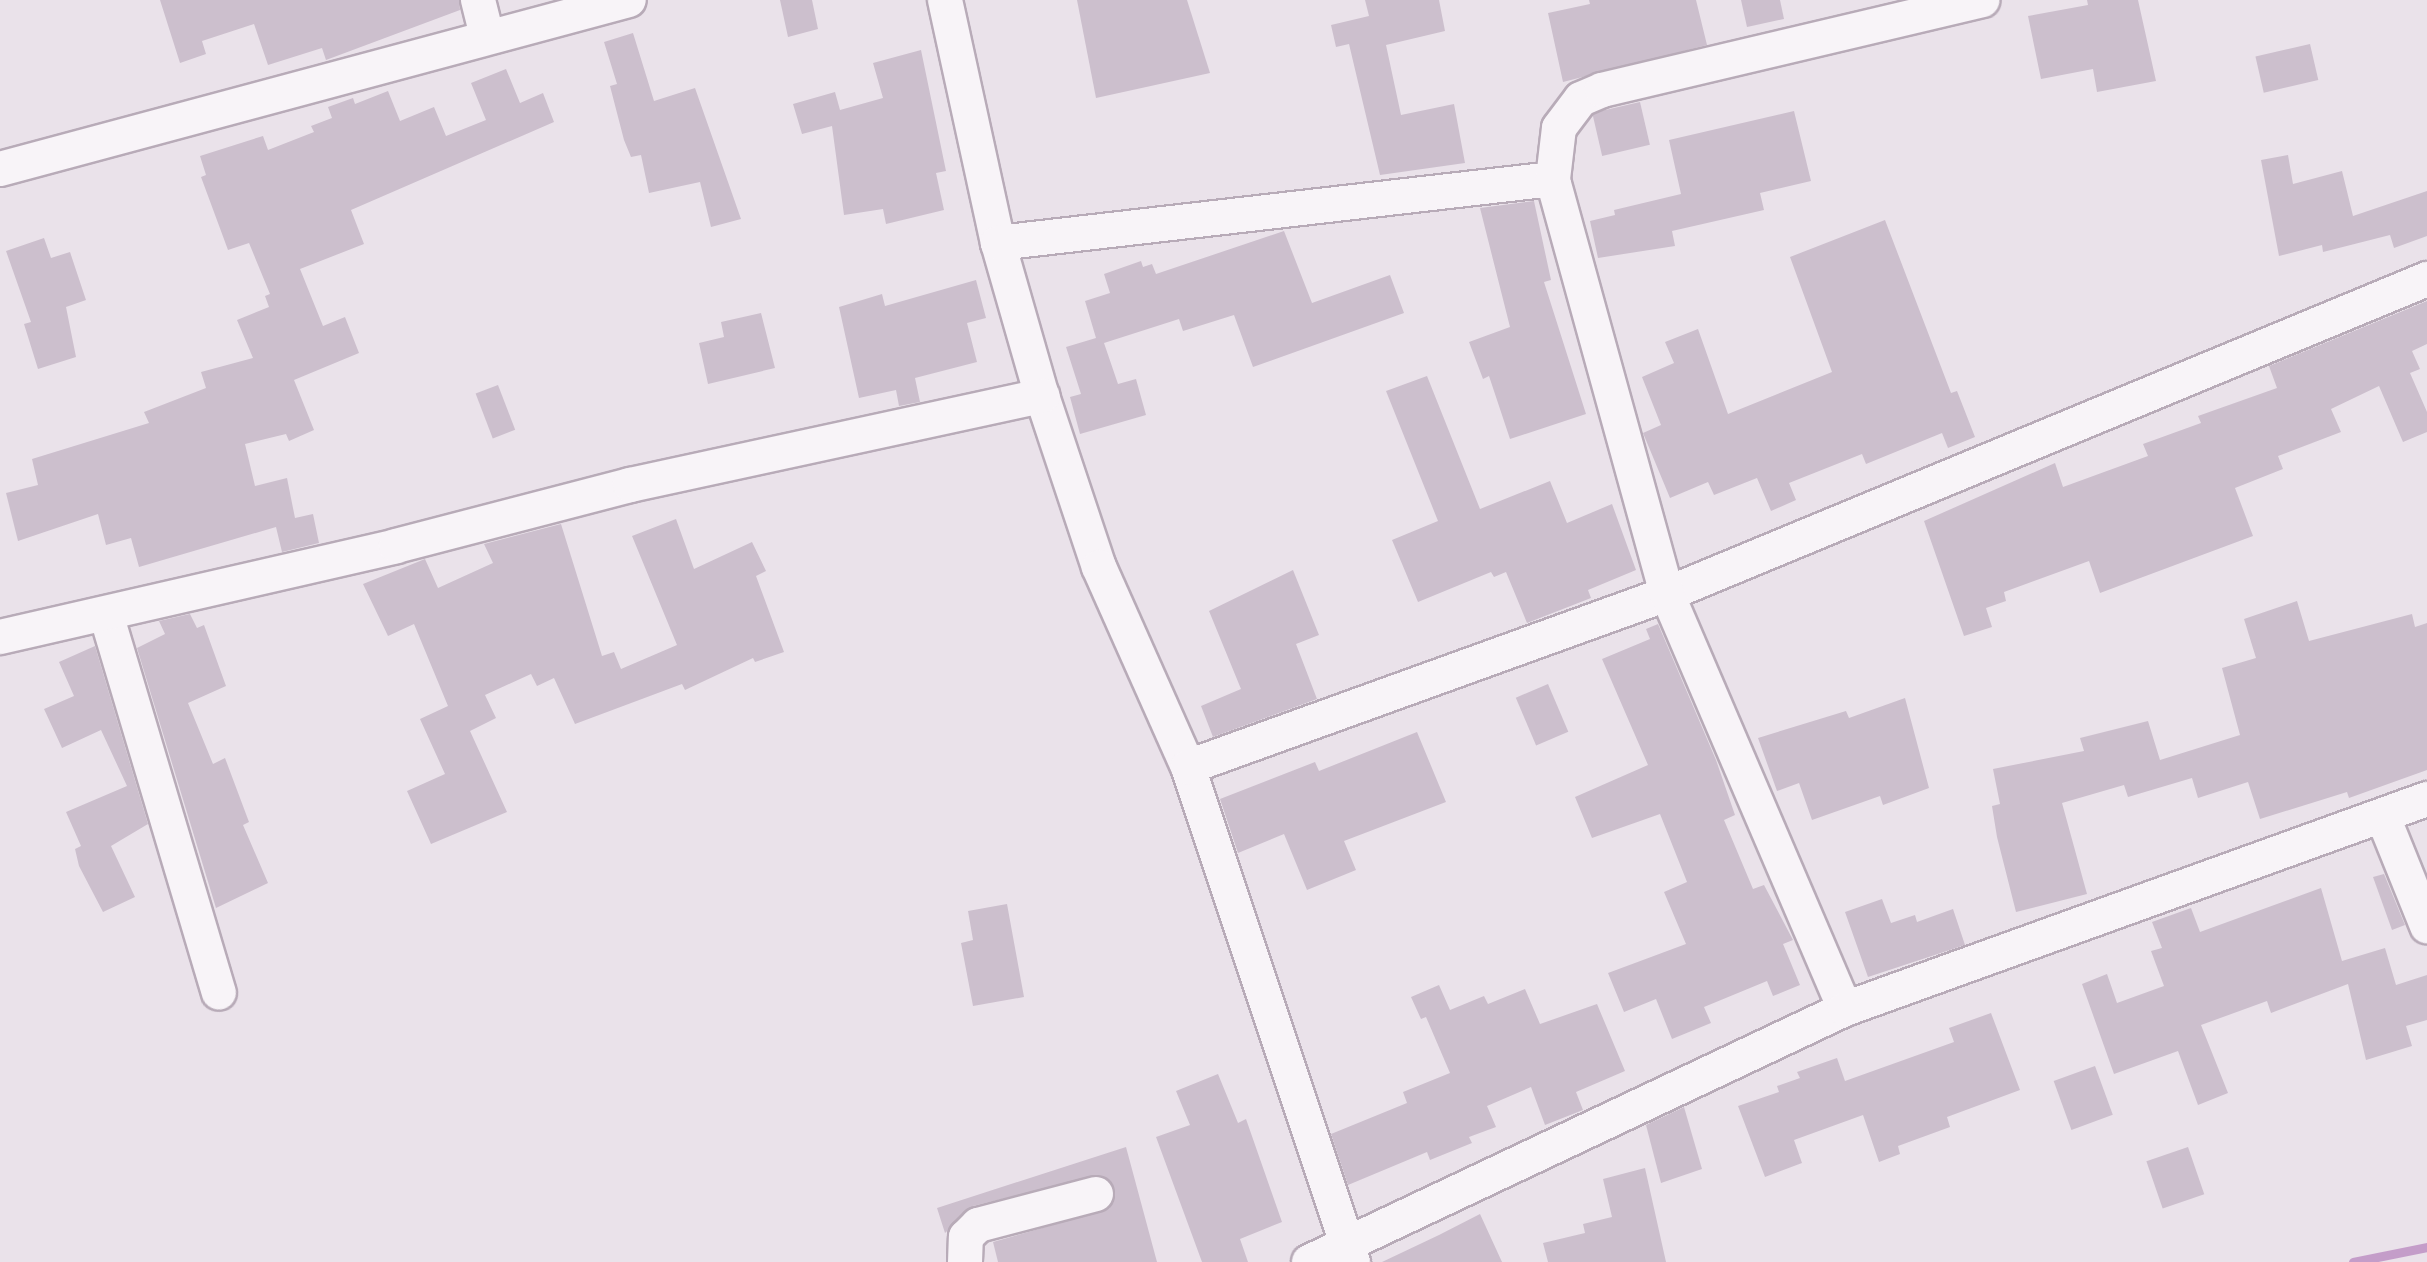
<!DOCTYPE html>
<html>
<head>
<meta charset="utf-8">
<style>
	body { margin:0 }
	#map { position:relative; width:2427px; height:1262px; overflow:hidden; background:#eae2ea; font-family:Commissioner,sans-serif }
	div>[style] { position:absolute }
	.stream>* { height:9px; margin:-4.5px; padding:0 4.5px; transform-origin:4.5px; border-radius:4.5px; background:#c49dc9 }
	.building>* { inset:0; background:#ccbfcd; transform-origin:0 0 }
	.roads { filter:drop-shadow(2px 0 #b8abb8) drop-shadow(-2px 0 #b8abb8) drop-shadow(0 2px #b8abb8) drop-shadow(0 -2px #b8abb8) }
	.minor>* { height:34px; margin:-17px; padding:0 17px; transform-origin:17px; border-radius:17px; background:#f8f4f8 }
	span { translate:-50% -50%; white-space:nowrap; text-align:center; line-height:1.15; -webkit-text-stroke:6px #f7f1f7; paint-order:stroke }
</style>
</head>
<body>
<div id="map">
	<div class="stream">
		<div style="left:2353px;top:1262px;width:76px;rotate:-11.5deg"></div>
	</div>
	<div class="building">
		<div style="clip-path:polygon(160px 0,459px 0,460px 10px,326px 60px,322px 48px,268px 65px,254px 24px,202px 41px,206px 54px,180px 63px)"></div>
		<div style="clip-path:polygon(780px 0,812px 0,818px 29px,788px 37px)"></div>
		<div style="clip-path:polygon(1077px 0,1187px 0,1210px 73px,1096px 98px)"></div>
		<div style="clip-path:polygon(1365px 0,1439px 0,1445px 31px,1386px 45px,1401px 115px,1454px 104px,1465px 163px,1380px 175px,1349px 44px,1336px 47px,1331px 25px,1369px 16px)"></div>
		<div style="clip-path:polygon(1589px 0,1696px 0,1707px 45px,1563px 82px,1548px 13px,1590px 4px)"></div>
		<div style="clip-path:polygon(1741px 0,1780px 0,1784px 19px,1747px 27px)"></div>
		<div style="clip-path:polygon(2087px 0,2138px 0,2156px 81px,2097px 92px,2093px 69px,2041px 79px,2028px 16px,2088px 5px)"></div>
		<div style="clip-path:polygon(633px 33px,654px 101px,695px 88px,741px 219px,711px 227px,700px 182px,649px 193px,641px 155px,631px 157px,624px 140px,610px 86px,617px 84px,604px 42px)"></div>
		<div style="left:2310px;top:44px;width:37px;height:56px;rotate:77deg"></div>
		<div style="clip-path:polygon(921px 50px,946px 171px,936px 173px,944px 210px,886px 224px,883px 209px,844px 215px,832px 126px,802px 134px,793px 104px,835px 92px,840px 110px,883px 98px,873px 63px)"></div>
		<div style="clip-path:polygon(506px 69px,520px 103px,543px 93px,554px 122px,351px 210px,364px 244px,300px 269px,323px 326px,345px 317px,359px 353px,294px 380px,314px 430px,289px 441px,286px 434px,245px 444px,255px 486px,287px 478px,295px 518px,313px 514px,319px 543px,282px 552px,276px 527px,139px 567px,131px 538px,106px 545px,98px 514px,18px 541px,6px 493px,38px 485px,32px 459px,149px 423px,144px 412px,206px 388px,201px 372px,253px 358px,237px 320px,269px 307px,265px 296px,270px 294px,249px 243px,228px 250px,201px 177px,206px 175px,200px 156px,263px 136px,268px 150px,314px 132px,311px 126px,332px 118px,328px 107px,353px 98px,355px 104px,388px 91px,400px 121px,434px 107px,446px 136px,486px 120px,471px 83px)"></div>
		<div style="left:1640px;top:102px;width:44px;height:49px;rotate:77deg"></div>
		<div style="clip-path:polygon(1794px 111px,1811px 181px,1760px 193px,1764px 210px,1672px 231px,1675px 246px,1598px 258px,1590px 221px,1615px 215px,1614px 210px,1681px 194px,1669px 140px)"></div>
		<div style="clip-path:polygon(2288px 155px,2293px 184px,2342px 171px,2353px 216px,2427px 191px,2427px 236px,2394px 248px,2390px 235px,2323px 252px,2322px 245px,2279px 256px,2261px 160px)"></div>
		<div style="clip-path:polygon(1534px 201px,1551px 280px,1544px 282px,1586px 414px,1510px 439px,1489px 376px,1483px 379px,1469px 342px,1510px 327px,1480px 208px)"></div>
		<div style="clip-path:polygon(1885px 220px,1951px 393px,1957px 391px,1975px 437px,1948px 448px,1942px 433px,1866px 464px,1862px 454px,1789px 483px,1796px 500px,1771px 511px,1757px 478px,1714px 495px,1708px 482px,1670px 498px,1643px 433px,1661px 425px,1642px 377px,1674px 363px,1665px 342px,1698px 329px,1728px 414px,1832px 372px,1790px 257px)"></div>
		<div style="clip-path:polygon(1284px 231px,1312px 303px,1390px 275px,1404px 313px,1253px 367px,1234px 315px,1183px 331px,1179px 319px,1104px 343px,1118px 384px,1136px 379px,1146px 415px,1080px 434px,1070px 397px,1081px 394px,1066px 347px,1096px 338px,1085px 301px,1110px 293px,1104px 274px,1141px 261px,1143px 267px,1152px 264px,1156px 274px)"></div>
		<div style="clip-path:polygon(44px 238px,51px 258px,70px 252px,86px 300px,66px 307px,76px 357px,38px 369px,24px 324px,31px 322px,6px 251px)"></div>
		<div style="clip-path:polygon(976px 280px,986px 318px,967px 323px,977px 362px,915px 378px,920px 402px,899px 406px,896px 390px,859px 398px,839px 307px,882px 294px,885px 306px)"></div>
		<div style="clip-path:polygon(2427px 301px,2427px 344px,2412px 351px,2420px 369px,2410px 373px,2427px 412px,2427px 432px,2403px 442px,2379px 386px,2331px 409px,2341px 432px,2278px 456px,2283px 469px,2235px 488px,2253px 536px,2100px 593px,2089px 561px,2004px 592px,2006px 601px,1986px 608px,1992px 627px,1964px 636px,1924px 521px,2055px 463px,2063px 487px,2148px 456px,2143px 444px,2201px 423px,2198px 416px,2277px 388px,2269px 366px)"></div>
		<div style="clip-path:polygon(761px 313px,775px 368px,708px 384px,699px 343px,724px 337px,721px 322px)"></div>
		<div style="clip-path:polygon(1427px 376px,1480px 509px,1550px 481px,1567px 523px,1612px 504px,1636px 570px,1588px 590px,1591px 598px,1527px 623px,1506px 572px,1494px 577px,1491px 572px,1418px 602px,1392px 540px,1438px 521px,1386px 391px)"></div>
		<div style="left:498px;top:385px;width:48px;height:24px;rotate:69deg"></div>
		<div style="clip-path:polygon(676px 519px,694px 569px,752px 542px,766px 571px,756px 576px,784px 652px,755px 662px,753px 658px,685px 690px,682px 684px,575px 724px,554px 678px,537px 686px,531px 674px,485px 695px,496px 718px,470px 731px,507px 812px,431px 844px,407px 791px,445px 774px,420px 719px,448px 706px,414px 624px,388px 636px,363px 584px,425px 559px,438px 588px,493px 563px,484px 544px,561px 524px,602px 656px,614px 652px,621px 669px,677px 645px,632px 536px)"></div>
		<div style="clip-path:polygon(1293px 570px,1319px 635px,1296px 644px,1317px 699px,1213px 737px,1201px 706px,1241px 689px,1209px 611px)"></div>
		<div style="clip-path:polygon(2297px 601px,2309px 641px,2412px 614px,2415px 627px,2427px 623px,2427px 770px,2349px 798px,2347px 792px,2260px 819px,2248px 782px,2198px 798px,2192px 778px,2128px 797px,2124px 785px,2062px 803px,2087px 894px,2016px 912px,1997px 837px,1992px 806px,2000px 804px,1993px 769px,2084px 751px,2080px 738px,2148px 721px,2160px 760px,2240px 735px,2222px 668px,2256px 658px,2244px 619px)"></div>
		<div style="clip-path:polygon(190px 614px,197px 628px,204px 625px,226px 686px,188px 703px,213px 764px,225px 758px,249px 822px,243px 825px,268px 883px,216px 908px,137px 648px,165px 634px,159px 621px)"></div>
		<div style="clip-path:polygon(1658px 624px,1716px 760px,1735px 815px,1724px 820px,1753px 889px,1764px 885px,1793px 940px,1783px 944px,1800px 985px,1773px 996px,1767px 981px,1704px 1007px,1711px 1023px,1672px 1039px,1656px 999px,1624px 1012px,1608px 973px,1686px 944px,1664px 892px,1687px 882px,1660px 814px,1592px 838px,1575px 797px,1648px 765px,1602px 659px,1650px 639px,1646px 629px)"></div>
		<div style="clip-path:polygon(95px 646px,148px 824px,111px 846px,135px 897px,103px 912px,79px 866px,75px 849px,81px 846px,66px 812px,127px 786px,101px 730px,62px 748px,44px 709px,74px 696px,59px 662px)"></div>
		<div style="left:1548px;top:684px;width:52px;height:35px;rotate:67deg"></div>
		<div style="clip-path:polygon(1905px 698px,1929px 788px,1883px 805px,1880px 796px,1812px 820px,1799px 783px,1777px 791px,1758px 738px,1846px 711px,1849px 718px)"></div>
		<div style="clip-path:polygon(1417px 732px,1446px 802px,1344px 841px,1356px 870px,1307px 890px,1284px 834px,1238px 853px,1220px 799px,1315px 762px,1319px 771px)"></div>
		<div style="clip-path:polygon(2384px 874px,2405px 925px,2392px 930px,2373px 877px)"></div>
		<div style="clip-path:polygon(2321px 888px,2342px 961px,2385px 948px,2396px 985px,2427px 975px,2427px 1020px,2406px 1026px,2412px 1046px,2366px 1060px,2348px 984px,2271px 1013px,2267px 1001px,2201px 1025px,2228px 1093px,2198px 1105px,2178px 1051px,2114px 1074px,2082px 984px,2107px 974px,2117px 1003px,2164px 986px,2151px 951px,2162px 948px,2152px 922px,2191px 908px,2200px 932px)"></div>
		<div style="clip-path:polygon(1882px 899px,1891px 923px,1915px 915px,1917px 922px,1953px 909px,1965px 945px,1868px 977px,1845px 912px)"></div>
		<div style="clip-path:polygon(1007px 904px,1024px 997px,973px 1006px,961px 943px,973px 940px,968px 911px)"></div>
		<div style="clip-path:polygon(1439px 985px,1450px 1010px,1484px 996px,1488px 1004px,1525px 989px,1540px 1024px,1597px 1004px,1625px 1071px,1576px 1092px,1583px 1110px,1545px 1125px,1531px 1087px,1487px 1106px,1496px 1127px,1469px 1137px,1472px 1143px,1430px 1160px,1427px 1152px,1348px 1185px,1331px 1134px,1407px 1103px,1403px 1092px,1450px 1073px,1426px 1017px,1421px 1019px,1411px 997px)"></div>
		<div style="clip-path:polygon(1991px 1013px,2020px 1090px,1947px 1117px,1950px 1127px,1898px 1146px,1900px 1154px,1879px 1162px,1863px 1115px,1794px 1140px,1802px 1163px,1765px 1177px,1738px 1106px,1779px 1092px,1777px 1086px,1800px 1078px,1797px 1072px,1837px 1058px,1845px 1081px,1954px 1042px,1949px 1028px)"></div>
		<div style="left:2095px;top:1066px;width:52px;height:44px;rotate:70deg"></div>
		<div style="clip-path:polygon(1218px 1074px,1238px 1123px,1246px 1119px,1282px 1222px,1240px 1239px,1248px 1262px,1202px 1262px,1156px 1137px,1190px 1125px,1176px 1091px)"></div>
		<div style="clip-path:polygon(1684px 1107px,1702px 1169px,1661px 1183px,1646px 1125px)"></div>
		<div style="clip-path:polygon(1126px 1147px,1157px 1262px,998px 1262px,993px 1242px,1109px 1209px,1115px 1190px,1100px 1175px,973px 1206px,945px 1233px,937px 1208px)"></div>
		<div style="left:2188px;top:1147px;width:50px;height:44px;rotate:71deg"></div>
		<div style="clip-path:polygon(1645px 1168px,1666px 1262px,1548px 1262px,1543px 1243px,1585px 1233px,1583px 1224px,1612px 1217px,1603px 1179px)"></div>
		<div style="clip-path:polygon(1480px 1214px,1502px 1262px,1382px 1262px,1439px 1235px)"></div>
	</div>
	<div class="roads">
		<div class="minor">
			<div style="left:478px;top:0;width:37px;rotate:76deg"></div>
			<div style="left:945px;top:0;width:249px;rotate:77.7deg"></div>
			<div style="left:998px;top:243px;width:159px;rotate:74deg"></div>
			<div style="left:1042px;top:396px;width:180px;rotate:71.6deg"></div>
			<div style="left:1099px;top:567px;width:219px;rotate:66deg"></div>
			<div style="left:1188px;top:767px;width:522px;rotate:71.57deg"></div>
			<div style="left:0;top:169px;width:651px;rotate:-15.04deg"></div>
			<div style="left:998px;top:243px;width:559px;rotate:-6.58deg"></div>
			<div style="left:106px;top:614px;width:395px;rotate:73.4deg"></div>
			<div style="left:0;top:637px;width:406px;rotate:-12.9deg"></div>
			<div style="left:396px;top:546px;width:242px;rotate:-14.6deg"></div>
			<div style="left:630px;top:485px;width:422px;rotate:-12.2deg"></div>
			<div style="left:1188px;top:767px;width:509px;rotate:-19.86deg"></div>
			<div style="left:1667px;top:594px;width:823px;rotate:-22.51deg"></div>
			<div style="left:2383px;top:817px;width:118px;rotate:68deg"></div>
			<div style="left:1845px;top:1009px;width:452px;rotate:-113.2deg"></div>
			<div style="left:1667px;top:594px;width:430px;rotate:-105.4deg"></div>
			<div style="left:1553px;top:179px;width:51px;rotate:-83.3deg"></div>
			<div style="left:1559px;top:128px;width:36px;rotate:-53deg"></div>
			<div style="left:1581px;top:99px;width:23px;rotate:-23deg"></div>
			<div style="left:1602px;top:90px;width:391px;rotate:-13.3deg"></div>
			<div style="left:965px;top:1262px;width:25px;rotate:-88deg"></div>
			<div style="left:966px;top:1237px;width:17px;rotate:-45deg"></div>
			<div style="left:978px;top:1225px;width:122px;rotate:-14.7deg"></div>
			<div style="left:1309px;top:1262px;width:593px;rotate:-25.27deg"></div>
			<div style="left:1845px;top:1009px;width:619px;rotate:-19.84deg"></div>
		</div>
	</div>
</div>
</body>
</html>
